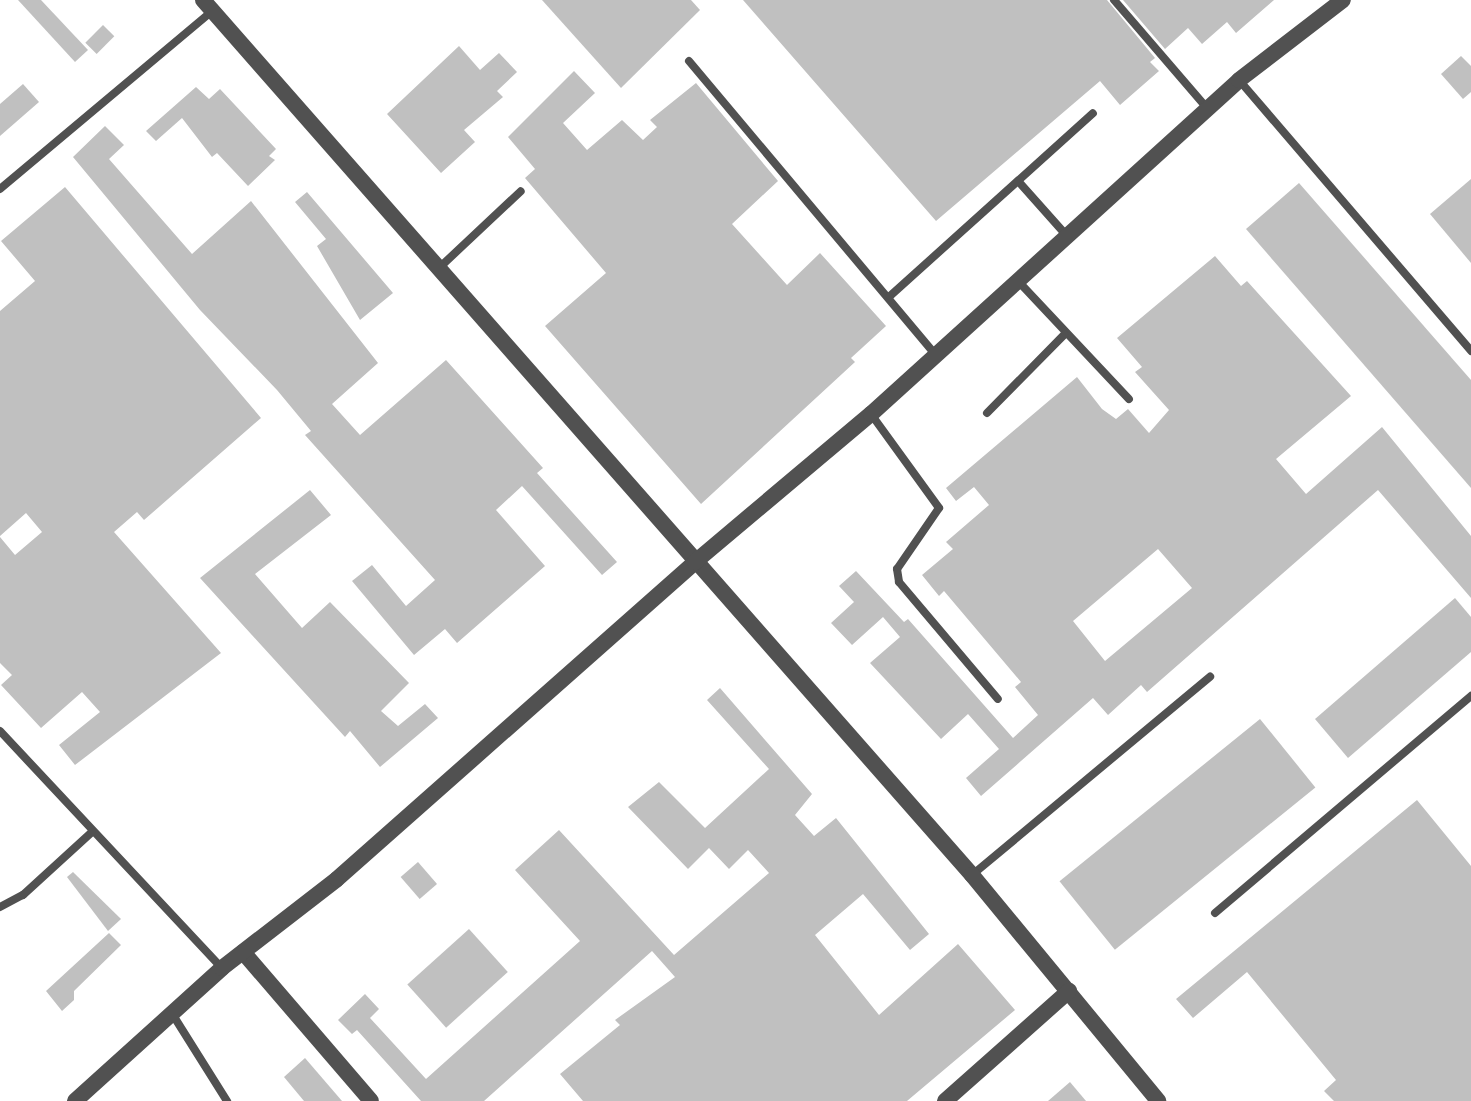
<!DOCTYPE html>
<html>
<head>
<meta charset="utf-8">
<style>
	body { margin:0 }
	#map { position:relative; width:1471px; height:1101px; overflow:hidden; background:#fff; font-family:Karla,sans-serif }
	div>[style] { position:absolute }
	.building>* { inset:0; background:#c0c0c0; transform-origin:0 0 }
	.lane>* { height:8px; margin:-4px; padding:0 4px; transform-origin:4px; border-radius:4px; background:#515151 }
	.street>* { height:16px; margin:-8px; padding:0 8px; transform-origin:8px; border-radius:8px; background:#515151 }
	span { translate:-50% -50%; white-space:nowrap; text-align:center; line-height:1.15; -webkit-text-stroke:6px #fff; paint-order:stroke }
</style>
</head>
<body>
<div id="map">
	<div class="building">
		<div style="clip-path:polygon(18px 0,41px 0,88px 50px,75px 62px)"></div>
		<div style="clip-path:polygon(542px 0,691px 0,700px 10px,621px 88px)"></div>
		<div style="clip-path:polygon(743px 0,1107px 0,1155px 58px,1150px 62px,1159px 71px,1120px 105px,1100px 81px,936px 221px)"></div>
		<div style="clip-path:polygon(1123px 0,1274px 0,1236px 33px,1227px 22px,1202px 44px,1188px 28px,1165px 49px)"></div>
		<div style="left:103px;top:25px;width:16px;height:25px;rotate:45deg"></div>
		<div style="clip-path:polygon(459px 46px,480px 70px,499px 53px,517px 72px,497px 91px,503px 97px,464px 130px,475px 142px,441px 173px,387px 114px)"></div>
		<div style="clip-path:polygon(1461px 56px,1471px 66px,1471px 92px,1463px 99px,1441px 74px)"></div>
		<div style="clip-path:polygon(574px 71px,595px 93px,563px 123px,587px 150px,622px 120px,643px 140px,657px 127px,650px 120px,696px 83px,778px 181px,732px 224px,787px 285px,820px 253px,886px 326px,851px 358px,855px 362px,701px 504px,545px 326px,606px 273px,525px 178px,535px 169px,508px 137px)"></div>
		<div style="clip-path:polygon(23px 84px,39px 102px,0 136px,0 104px)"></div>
		<div style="clip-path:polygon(196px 87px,209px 99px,220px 89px,276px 149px,269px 156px,275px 160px,248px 186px,217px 153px,212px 157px,182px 118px,156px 141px,146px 131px)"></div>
		<div style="clip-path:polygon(105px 126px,124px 145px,109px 159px,192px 254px,251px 201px,378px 363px,332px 404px,360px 435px,446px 360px,543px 468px,537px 473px,617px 562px,602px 575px,522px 486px,496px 510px,545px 566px,457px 643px,445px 629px,414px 655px,352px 581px,372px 565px,406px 606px,435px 580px,305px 435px,311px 431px,277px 390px,200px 310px,73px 157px)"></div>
		<div style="clip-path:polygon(1471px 179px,1471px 263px,1430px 214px)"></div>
		<div style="clip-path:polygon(1299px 183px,1471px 380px,1471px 488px,1246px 229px)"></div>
		<div style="clip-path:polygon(65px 187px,261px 418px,144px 520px,137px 512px,114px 532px,221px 653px,75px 765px,59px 745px,100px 712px,82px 692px,41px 728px,1px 685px,12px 675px,0 663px,0 537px,15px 555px,42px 532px,26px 513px,0 536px,0 311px,35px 281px,1px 241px)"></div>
		<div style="clip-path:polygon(307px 192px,393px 293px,360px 320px,317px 246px,326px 239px,295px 202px)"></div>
		<div style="clip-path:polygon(evenodd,1215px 256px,1241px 286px,1247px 281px,1351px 396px,1276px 459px,1306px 494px,1382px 427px,1471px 536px,1471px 598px,1378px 490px,1147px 692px,1141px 685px,1108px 715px,1093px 698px,981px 796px,966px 778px,999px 749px,968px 714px,941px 739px,870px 663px,900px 637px,883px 617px,852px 645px,831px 623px,854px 602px,839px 586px,856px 571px,904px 622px,908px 619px,1013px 738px,1038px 715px,1015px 687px,1021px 682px,944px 591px,939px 596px,922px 575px,953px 549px,946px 542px,989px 505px,974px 487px,956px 501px,946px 488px,1077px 377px,1102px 409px,1116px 419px,1128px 409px,1149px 433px,1169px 410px,1135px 372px,1142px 367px,1117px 338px,1215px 256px,1158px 549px,1192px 588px,1105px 661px,1073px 621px,1158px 549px)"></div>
		<div style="clip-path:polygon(310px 490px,331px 515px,255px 574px,302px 628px,330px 602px,409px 683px,381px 711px,398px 726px,425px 704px,438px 718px,380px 767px,350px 731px,345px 737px,200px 578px)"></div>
		<div style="clip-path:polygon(1455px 598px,1471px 617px,1471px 652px,1348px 758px,1315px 719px)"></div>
		<div style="clip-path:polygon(720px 688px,812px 794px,795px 815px,814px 836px,836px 818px,929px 934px,910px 950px,863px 894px,815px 935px,879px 1015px,958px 944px,1015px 1010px,907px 1101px,583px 1101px,560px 1074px,620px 1025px,615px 1020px,675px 977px,652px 951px,484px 1101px,421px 1101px,357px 1030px,352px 1034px,338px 1020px,365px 994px,379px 1009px,370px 1018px,426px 1079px,580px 941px,515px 870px,559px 830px,674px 955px,769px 873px,748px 850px,729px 869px,709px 848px,688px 869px,628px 807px,659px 782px,705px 828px,769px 769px,707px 700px)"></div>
		<div style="left:1260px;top:719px;width:88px;height:258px;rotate:51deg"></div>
		<div style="clip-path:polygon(1417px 800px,1471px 866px,1471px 1101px,1334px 1101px,1324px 1091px,1336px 1080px,1247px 972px,1193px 1018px,1176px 999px)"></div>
		<div style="left:418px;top:862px;width:29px;height:23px;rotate:49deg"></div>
		<div style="clip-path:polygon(73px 872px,121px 919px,108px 931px,67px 877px)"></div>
		<div style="left:469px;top:929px;width:58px;height:83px;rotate:48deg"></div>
		<div style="clip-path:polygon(109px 933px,121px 945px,74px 991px,74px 1000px,62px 1011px,46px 991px)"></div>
		<div style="clip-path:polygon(305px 1058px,342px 1101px,304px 1101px,284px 1077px)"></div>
		<div style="clip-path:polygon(1070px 1082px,1086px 1101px,1048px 1101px)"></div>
	</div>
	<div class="lane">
		<div style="left:1114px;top:0;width:143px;rotate:49.3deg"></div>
		<div style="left:689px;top:61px;width:383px;rotate:50deg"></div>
		<div style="left:1239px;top:80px;width:357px;rotate:49.4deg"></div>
		<div style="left:1018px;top:181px;width:74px;rotate:48.3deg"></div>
		<div style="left:0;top:189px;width:277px;rotate:-40deg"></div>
		<div style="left:439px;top:268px;width:112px;rotate:-43.2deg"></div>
		<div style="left:1018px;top:281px;width:162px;rotate:46.8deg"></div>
		<div style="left:890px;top:296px;width:273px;rotate:-42deg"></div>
		<div style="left:987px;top:413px;width:110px;rotate:-45.4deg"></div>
		<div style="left:871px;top:414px;width:116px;rotate:54.1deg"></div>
		<div style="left:939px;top:508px;width:74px;rotate:124.5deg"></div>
		<div style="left:897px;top:569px;width:13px;rotate:81deg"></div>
		<div style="left:899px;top:582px;width:153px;rotate:49.8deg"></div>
		<div style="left:0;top:731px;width:325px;rotate:46.9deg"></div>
		<div style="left:972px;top:875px;width:310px;rotate:-39.8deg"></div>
		<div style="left:0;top:907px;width:26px;rotate:-28deg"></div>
		<div style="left:23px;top:895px;width:93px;rotate:-42.4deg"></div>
		<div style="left:1215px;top:913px;width:336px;rotate:-40.3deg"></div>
		<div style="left:173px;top:1015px;width:102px;rotate:57.9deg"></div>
	</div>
	<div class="street">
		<div style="left:203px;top:0;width:1165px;rotate:48.69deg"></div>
		<div style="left:972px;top:875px;width:293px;rotate:50.5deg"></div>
		<div style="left:243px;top:952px;width:196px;rotate:49.3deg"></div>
		<div style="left:75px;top:1101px;width:198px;rotate:-42.1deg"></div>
		<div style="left:222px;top:968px;width:145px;rotate:-37.7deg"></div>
		<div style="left:337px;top:879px;width:478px;rotate:-41.5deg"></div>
		<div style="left:695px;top:562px;width:230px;rotate:-40.1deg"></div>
		<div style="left:871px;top:414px;width:497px;rotate:-42.2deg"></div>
		<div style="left:1239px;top:80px;width:131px;rotate:-37.6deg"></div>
		<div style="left:945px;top:1101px;width:166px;rotate:-41.6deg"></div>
	</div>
</div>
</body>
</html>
